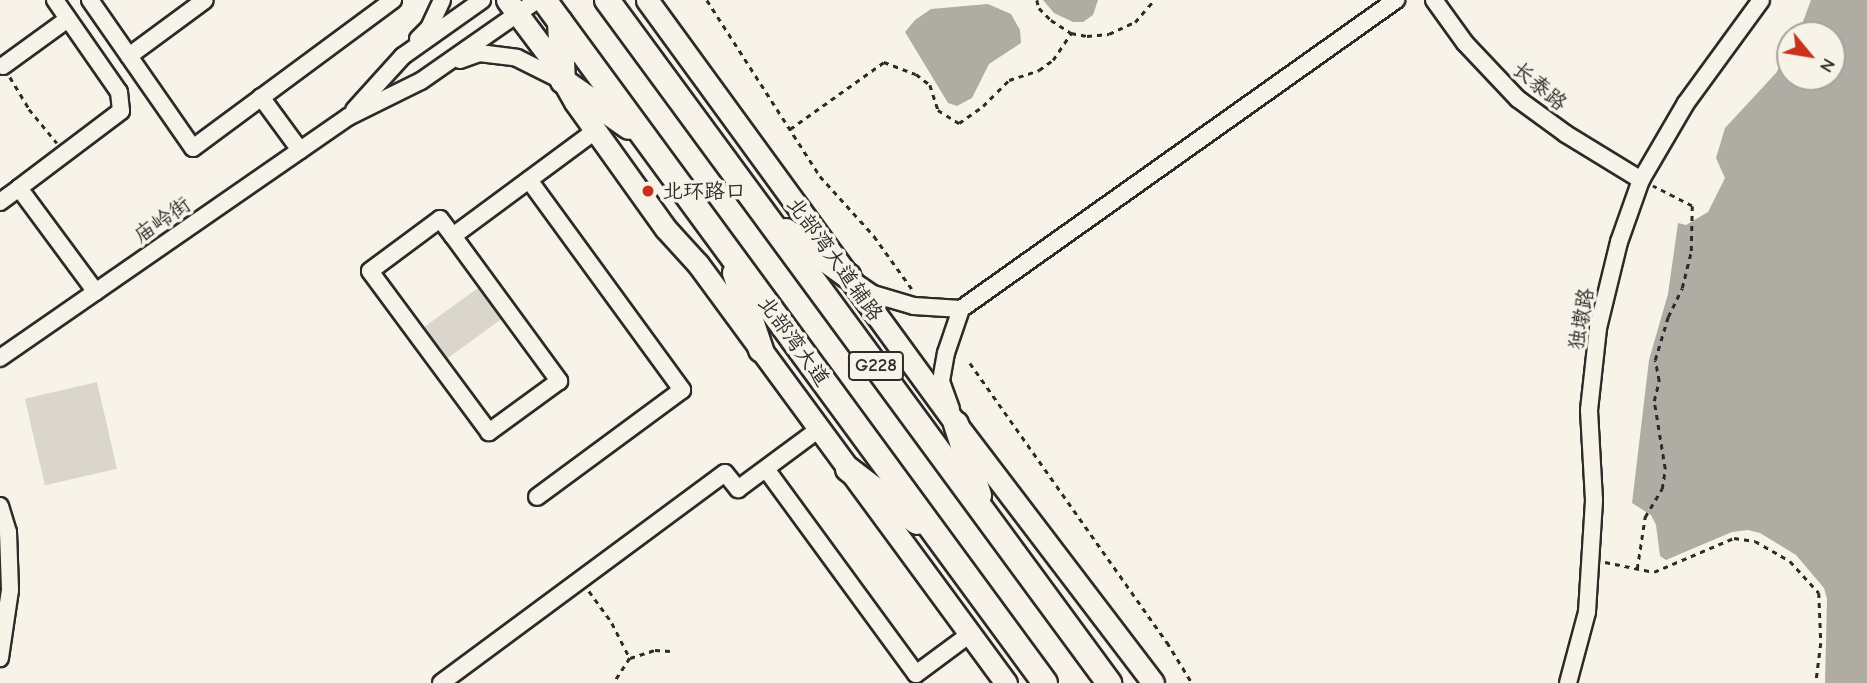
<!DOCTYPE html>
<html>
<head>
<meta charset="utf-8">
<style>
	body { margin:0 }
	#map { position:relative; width:1867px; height:683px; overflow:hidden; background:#f7f3e8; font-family:"Comic Neue","LXGW WenKai TC",sans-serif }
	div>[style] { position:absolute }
	.green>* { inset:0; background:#dad6cc; transform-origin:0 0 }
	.water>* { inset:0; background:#afaca4 }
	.path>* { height:2.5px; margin-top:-1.25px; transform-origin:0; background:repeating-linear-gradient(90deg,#2b2b2b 0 5px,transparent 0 10px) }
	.roads { filter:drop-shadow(2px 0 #2b2b2b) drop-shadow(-2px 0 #2b2b2b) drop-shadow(0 2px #2b2b2b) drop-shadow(0 -2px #2b2b2b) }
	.minor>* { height:16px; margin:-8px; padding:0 8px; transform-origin:8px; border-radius:8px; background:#f7f3e8 }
	.major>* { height:21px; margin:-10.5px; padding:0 10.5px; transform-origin:10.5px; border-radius:10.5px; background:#f7f3e8 }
	.highway>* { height:24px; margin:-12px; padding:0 12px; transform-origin:12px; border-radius:12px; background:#f7f3e8 }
	.dots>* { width:19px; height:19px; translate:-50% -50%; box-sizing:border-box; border:4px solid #f7f3e8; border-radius:50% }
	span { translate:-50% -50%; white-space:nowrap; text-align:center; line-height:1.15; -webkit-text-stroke:7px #f7f3e8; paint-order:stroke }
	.shield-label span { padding:2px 5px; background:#f7f3e8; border:2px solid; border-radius:5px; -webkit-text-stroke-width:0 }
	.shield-label { font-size:19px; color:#2b2b2b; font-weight:700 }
	.street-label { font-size:21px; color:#2b2b2b }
	.poi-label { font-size:21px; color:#2b2b2b }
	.left { translate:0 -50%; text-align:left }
	.north { position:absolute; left:1776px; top:21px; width:70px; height:70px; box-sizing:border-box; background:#f7f3e8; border:2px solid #a5a39c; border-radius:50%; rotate:120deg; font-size:19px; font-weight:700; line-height:28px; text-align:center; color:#2b2b2b }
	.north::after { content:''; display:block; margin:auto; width:24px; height:32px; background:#c8321e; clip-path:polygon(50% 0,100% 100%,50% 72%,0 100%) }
</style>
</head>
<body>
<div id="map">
	<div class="green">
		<div style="left:482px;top:285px;width:39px;height:76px;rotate:54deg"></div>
		<div style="left:97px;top:382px;width:89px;height:74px;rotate:77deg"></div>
	</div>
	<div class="water">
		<div style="clip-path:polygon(1043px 0,1098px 0,1093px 15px,1083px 22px,1073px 22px,1054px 13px)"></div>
		<div style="clip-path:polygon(1811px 0,1867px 0,1867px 683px,1825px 683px,1827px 599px,1824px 588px,1796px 555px,1760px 533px,1748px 530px,1732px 532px,1666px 560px,1660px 556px,1656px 525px,1651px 515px,1632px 503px,1649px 360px,1668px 294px,1678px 223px,1686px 225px,1708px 212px,1725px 178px,1716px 158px,1725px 128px,1776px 73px,1790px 49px,1790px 77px,1832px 77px,1832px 35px,1798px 35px)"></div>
		<div style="clip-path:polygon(988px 4px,1011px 14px,1020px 30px,1021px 43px,989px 64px,972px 98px,957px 106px,948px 103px,905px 32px,915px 20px,931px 9px)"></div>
	</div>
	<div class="path">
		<div style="left:707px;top:0;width:209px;rotate:57.3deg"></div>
		<div style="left:820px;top:176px;width:81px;rotate:48deg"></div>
		<div style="left:874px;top:236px;width:65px;rotate:54.4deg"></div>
		<div style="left:1037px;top:0;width:8px;rotate:76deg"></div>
		<div style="left:1039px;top:8px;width:17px;rotate:45deg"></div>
		<div style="left:1051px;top:20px;width:24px;rotate:33deg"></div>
		<div style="left:1071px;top:33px;width:16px;rotate:11deg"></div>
		<div style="left:1087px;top:36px;width:22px;rotate:-5deg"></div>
		<div style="left:1109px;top:34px;width:29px;rotate:-25deg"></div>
		<div style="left:1135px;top:22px;width:29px;rotate:-49deg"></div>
		<div style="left:10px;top:77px;width:37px;rotate:59deg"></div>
		<div style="left:29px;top:109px;width:44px;rotate:50.5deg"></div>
		<div style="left:790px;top:129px;width:115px;rotate:-35.5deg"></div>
		<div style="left:884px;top:62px;width:34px;rotate:21deg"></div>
		<div style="left:916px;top:74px;width:18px;rotate:38deg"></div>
		<div style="left:930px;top:85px;width:26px;rotate:72deg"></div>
		<div style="left:938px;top:110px;width:25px;rotate:32deg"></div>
		<div style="left:959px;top:123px;width:29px;rotate:-35deg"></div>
		<div style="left:983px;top:106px;width:37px;rotate:-45deg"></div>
		<div style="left:1009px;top:80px;width:32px;rotate:-18deg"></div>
		<div style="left:1039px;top:70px;width:17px;rotate:-36deg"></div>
		<div style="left:1053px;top:60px;width:32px;rotate:-56deg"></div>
		<div style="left:970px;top:363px;width:342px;rotate:54.8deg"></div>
		<div style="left:1167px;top:642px;width:48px;rotate:58.6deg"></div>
		<div style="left:1605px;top:562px;width:50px;rotate:11.5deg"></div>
		<div style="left:1654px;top:572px;width:87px;rotate:-23deg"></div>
		<div style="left:1734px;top:538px;width:21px;rotate:8deg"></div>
		<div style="left:1755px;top:541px;width:40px;rotate:29.7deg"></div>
		<div style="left:1790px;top:561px;width:43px;rotate:47.8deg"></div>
		<div style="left:1819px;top:593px;width:50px;rotate:87.7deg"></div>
		<div style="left:1821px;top:643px;width:40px;rotate:97.1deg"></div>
		<div style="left:1637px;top:569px;width:53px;rotate:-81.3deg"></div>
		<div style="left:1645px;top:517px;width:33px;rotate:-59deg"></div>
		<div style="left:1662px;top:489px;width:20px;rotate:-81deg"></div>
		<div style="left:1665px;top:469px;width:69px;rotate:-99.2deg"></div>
		<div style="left:1654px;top:401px;width:21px;rotate:-76deg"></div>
		<div style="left:1659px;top:381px;width:21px;rotate:-101deg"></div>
		<div style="left:1655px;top:360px;width:45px;rotate:-73.2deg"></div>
		<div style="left:1668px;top:317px;width:32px;rotate:-64deg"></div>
		<div style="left:1682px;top:288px;width:38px;rotate:-76deg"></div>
		<div style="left:1691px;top:251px;width:45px;rotate:-88.7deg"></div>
		<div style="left:1692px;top:206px;width:44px;rotate:-152.9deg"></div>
		<div style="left:589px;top:591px;width:39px;rotate:54deg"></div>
		<div style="left:612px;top:623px;width:39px;rotate:63deg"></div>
		<div style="left:630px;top:658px;width:30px;rotate:123deg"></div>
		<div style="left:630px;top:658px;width:26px;rotate:-18deg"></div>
		<div style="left:655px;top:650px;width:15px;rotate:4deg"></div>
	</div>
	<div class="roads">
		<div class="minor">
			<div style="left:55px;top:0;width:112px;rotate:55.2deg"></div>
			<div style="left:119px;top:92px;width:19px;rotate:84deg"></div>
			<div style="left:121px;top:111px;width:128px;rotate:143deg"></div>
			<div style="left:19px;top:188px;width:129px;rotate:53.5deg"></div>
			<div style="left:90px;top:0;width:180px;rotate:55.2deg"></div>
			<div style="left:193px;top:148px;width:249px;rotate:-36.5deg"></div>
			<div style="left:1434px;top:0;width:53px;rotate:54.2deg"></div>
			<div style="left:1465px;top:43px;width:77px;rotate:46.6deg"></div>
			<div style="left:1518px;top:99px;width:59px;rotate:36.1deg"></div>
			<div style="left:1566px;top:134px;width:88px;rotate:31.5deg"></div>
			<div style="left:418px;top:39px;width:16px;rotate:-45deg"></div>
			<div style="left:429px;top:28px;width:31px;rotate:-65deg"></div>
			<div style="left:129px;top:56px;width:94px;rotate:-36.4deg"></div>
			<div style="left:460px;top:60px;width:20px;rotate:-20deg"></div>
			<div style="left:479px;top:53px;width:38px;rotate:7deg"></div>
			<div style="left:517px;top:58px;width:51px;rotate:26.6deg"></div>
			<div style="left:3px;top:66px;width:80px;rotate:-35.9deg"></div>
			<div style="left:261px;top:97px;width:66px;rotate:53.7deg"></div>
			<div style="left:354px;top:110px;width:73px;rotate:-47.8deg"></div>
			<div style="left:403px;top:56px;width:97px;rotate:-35.3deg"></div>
			<div style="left:529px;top:180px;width:260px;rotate:53.9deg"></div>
			<div style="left:682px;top:390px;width:180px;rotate:143.6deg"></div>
			<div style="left:0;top:202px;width:24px;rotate:-36deg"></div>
			<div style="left:453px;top:236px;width:180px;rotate:53.8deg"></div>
			<div style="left:559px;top:381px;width:87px;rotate:143.9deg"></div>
			<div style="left:489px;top:432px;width:200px;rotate:-126.5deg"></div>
			<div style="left:370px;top:271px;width:87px;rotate:-36.6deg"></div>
			<div style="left:440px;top:219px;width:21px;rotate:53deg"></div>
			<div style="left:453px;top:236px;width:177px;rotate:-36.5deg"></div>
			<div style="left:857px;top:283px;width:19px;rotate:35deg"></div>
			<div style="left:873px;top:294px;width:43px;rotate:16.3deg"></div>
			<div style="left:914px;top:306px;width:47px;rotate:3.7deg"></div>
			<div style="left:0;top:358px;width:423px;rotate:-34.7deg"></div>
			<div style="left:348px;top:117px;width:81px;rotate:-26.3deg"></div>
			<div style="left:421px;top:81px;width:141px;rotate:-34.9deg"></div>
			<div style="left:951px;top:409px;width:30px;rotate:-110deg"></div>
			<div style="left:941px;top:381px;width:28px;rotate:-80deg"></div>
			<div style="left:946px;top:353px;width:46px;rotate:-71.2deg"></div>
			<div style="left:961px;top:309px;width:534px;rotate:-35.39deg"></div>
			<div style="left:766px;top:469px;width:254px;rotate:53.8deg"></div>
			<div style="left:916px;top:674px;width:67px;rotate:-36.5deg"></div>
			<div style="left:0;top:506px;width:27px;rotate:73deg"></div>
			<div style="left:8px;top:532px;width:58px;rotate:88deg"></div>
			<div style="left:10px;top:590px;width:69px;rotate:98.4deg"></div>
			<div style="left:441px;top:683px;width:353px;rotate:-36.5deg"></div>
			<div style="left:725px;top:473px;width:21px;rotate:51deg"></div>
			<div style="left:738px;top:489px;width:101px;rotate:-36.5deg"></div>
			<div style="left:1568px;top:683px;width:73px;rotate:-75deg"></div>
			<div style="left:1587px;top:612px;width:112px;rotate:-86.4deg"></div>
			<div style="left:1594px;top:500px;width:90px;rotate:-93.2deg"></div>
			<div style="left:1589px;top:410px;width:82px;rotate:-83.7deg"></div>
			<div style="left:1598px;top:328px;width:89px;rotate:-76.3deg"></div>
			<div style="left:1619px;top:242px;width:66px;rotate:-70.5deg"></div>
			<div style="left:1641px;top:180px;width:89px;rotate:-59.7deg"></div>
			<div style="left:1686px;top:103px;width:127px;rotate:-53.9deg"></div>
		</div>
		<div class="major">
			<div style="left:507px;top:0;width:70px;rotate:53.1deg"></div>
			<div style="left:549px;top:56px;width:53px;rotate:60.5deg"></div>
			<div style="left:575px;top:102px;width:156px;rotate:54.4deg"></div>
			<div style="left:666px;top:229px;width:47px;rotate:47.6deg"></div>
			<div style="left:698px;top:264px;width:520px;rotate:53.68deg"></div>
			<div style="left:647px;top:0;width:525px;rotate:53.92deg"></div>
			<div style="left:956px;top:424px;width:325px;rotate:52.7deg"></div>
		</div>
		<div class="highway">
			<div style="left:544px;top:0;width:847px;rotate:53.74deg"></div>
			<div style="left:607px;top:0;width:848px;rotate:53.68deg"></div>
			<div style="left:560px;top:22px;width:59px;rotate:87.1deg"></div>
			<div style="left:563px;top:81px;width:80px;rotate:34.9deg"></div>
			<div style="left:786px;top:231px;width:77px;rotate:36deg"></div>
			<div style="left:735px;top:273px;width:81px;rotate:71.3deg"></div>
			<div style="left:956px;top:424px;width:75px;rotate:72.1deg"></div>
			<div style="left:848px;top:469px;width:87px;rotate:37.5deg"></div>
		</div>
	</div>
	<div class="dots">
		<div style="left:648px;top:191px;background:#c8321e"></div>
	</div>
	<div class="shield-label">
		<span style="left:876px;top:366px">G228</span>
	</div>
	<div class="street-label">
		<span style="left:1540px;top:86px;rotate:40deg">长泰路</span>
		<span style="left:162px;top:220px;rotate:-35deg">庙岭街</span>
		<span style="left:835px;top:259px;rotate:54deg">北部湾大道辅路</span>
		<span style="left:1581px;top:319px;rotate:-80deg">独墩路</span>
		<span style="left:794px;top:341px;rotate:54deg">北部湾大道</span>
	</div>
	<div class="poi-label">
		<span class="left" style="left:662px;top:191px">北环路口</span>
	</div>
	<div class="north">N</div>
</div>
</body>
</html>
